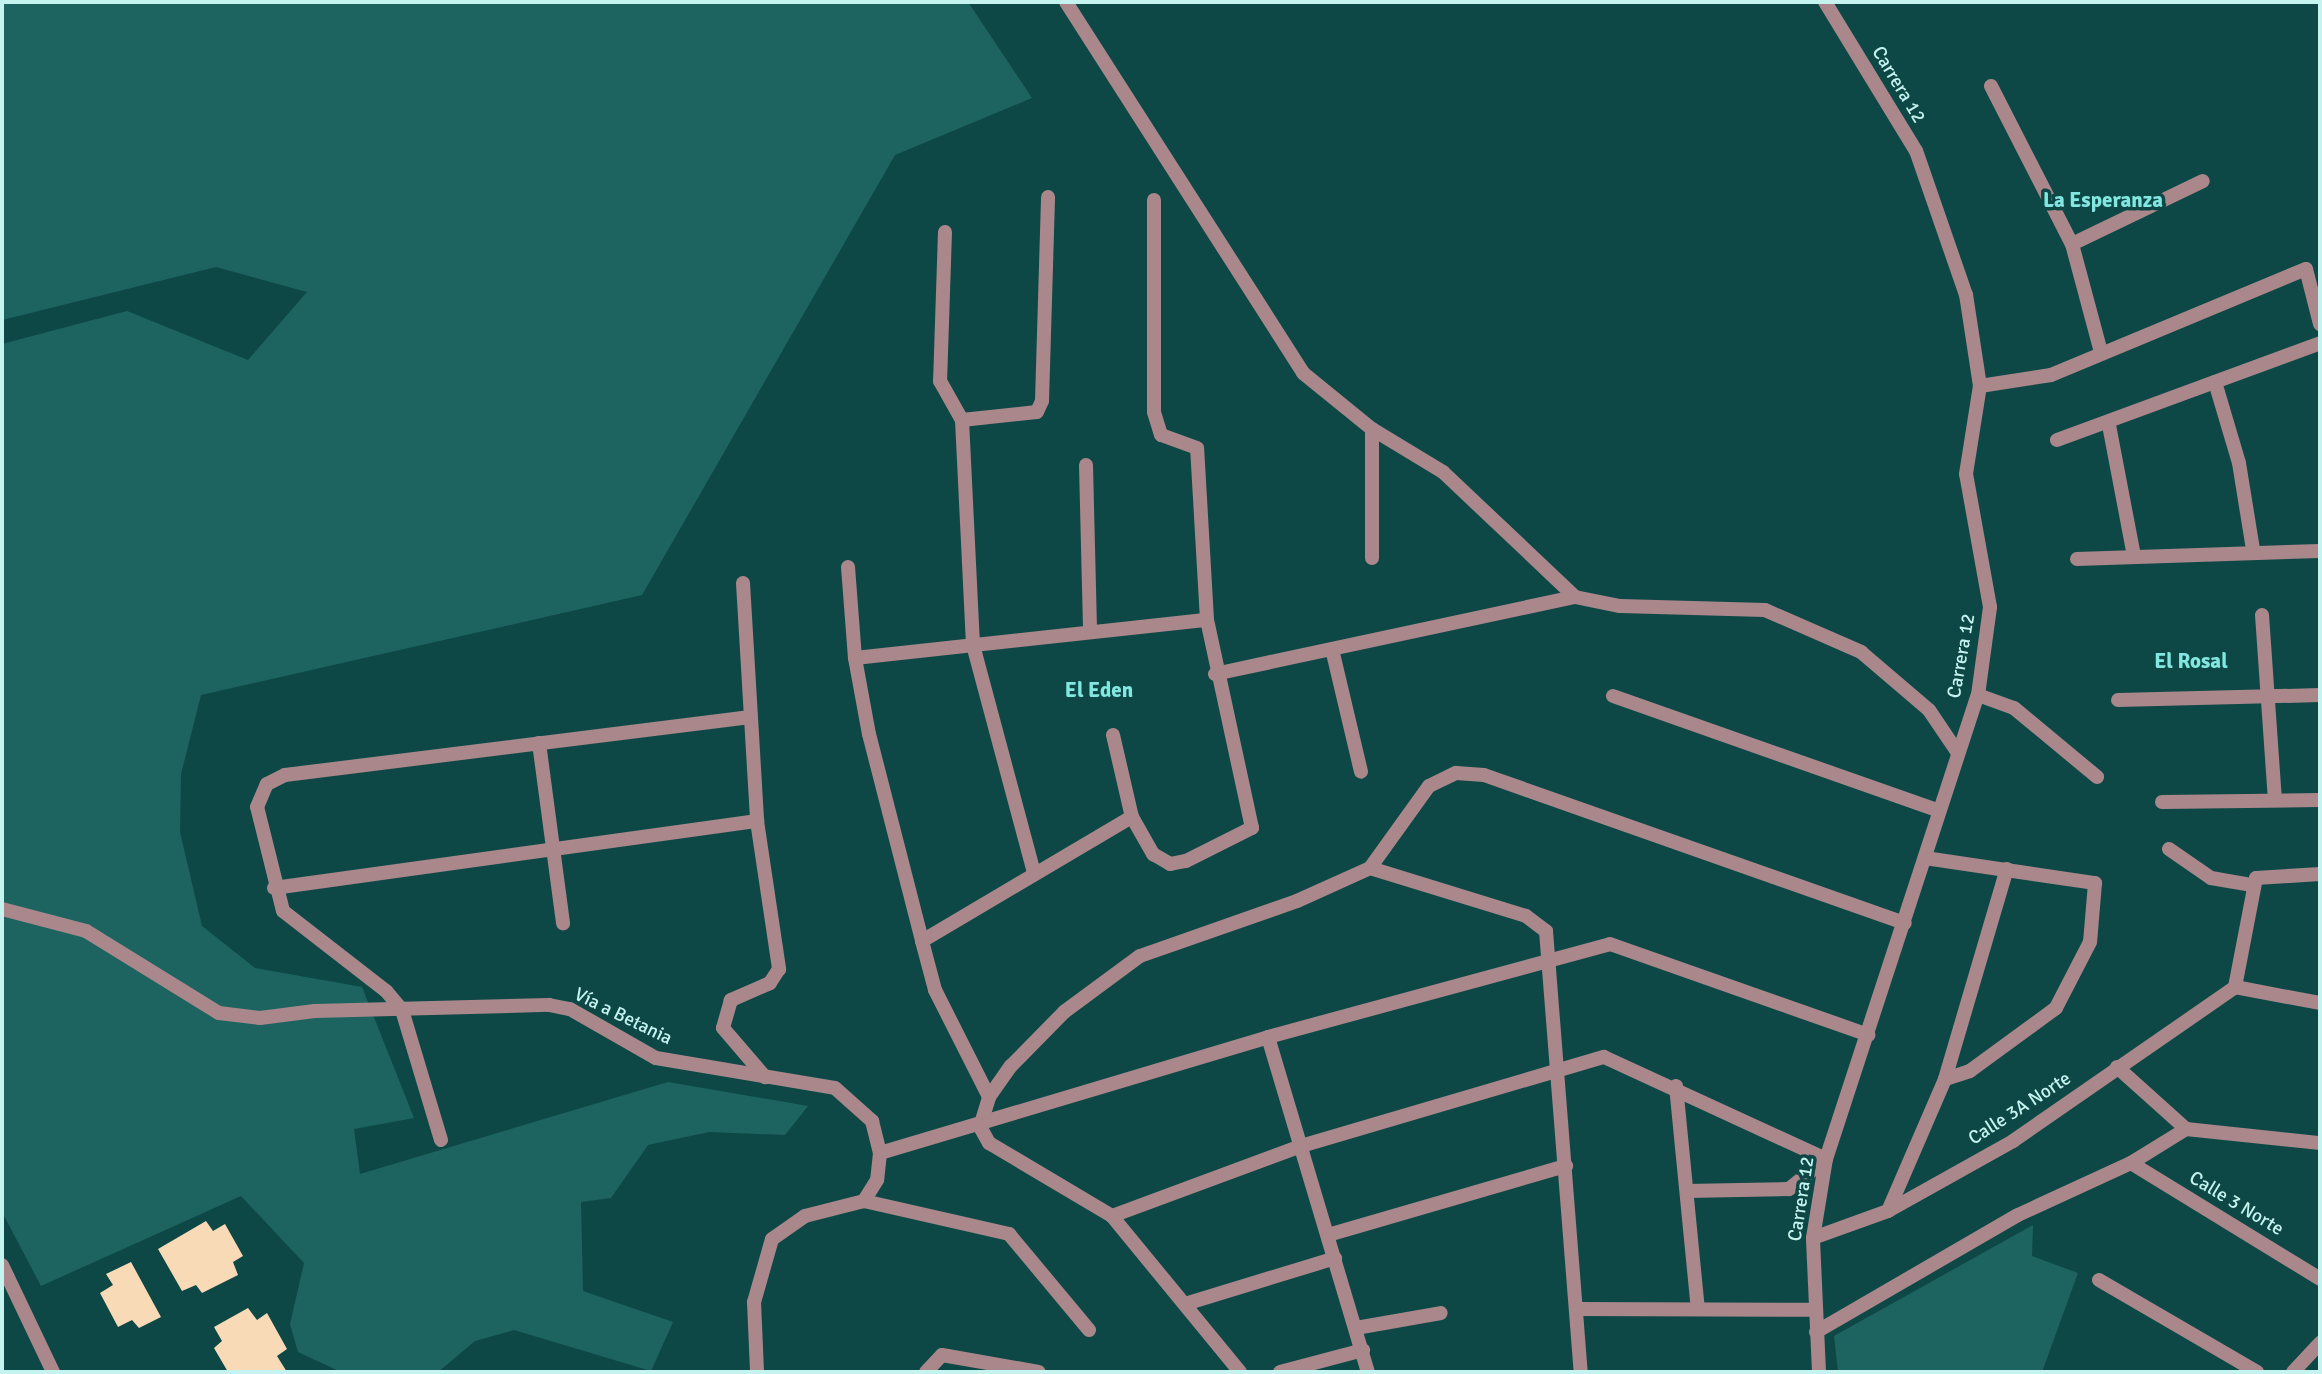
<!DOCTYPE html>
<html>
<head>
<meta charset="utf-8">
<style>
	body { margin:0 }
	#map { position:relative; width:2322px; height:1374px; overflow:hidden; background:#0e4846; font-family:Signika,sans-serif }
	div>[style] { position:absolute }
	.green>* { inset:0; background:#1d6461 }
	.building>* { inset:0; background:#f8dab7 }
	.minor>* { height:14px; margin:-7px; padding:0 7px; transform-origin:7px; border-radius:7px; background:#aa878b }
	.tertiary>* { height:14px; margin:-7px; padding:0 7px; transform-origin:7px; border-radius:7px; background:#aa878b }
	span { translate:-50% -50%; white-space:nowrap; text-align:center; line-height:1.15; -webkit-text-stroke:7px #0e4846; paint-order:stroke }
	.street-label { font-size:19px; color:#c5f3f0 }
	.neighbourhood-label { font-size:21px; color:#82e6e1; font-weight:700 }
	.frame { position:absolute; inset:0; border:4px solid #c5f3f0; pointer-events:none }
</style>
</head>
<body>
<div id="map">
	<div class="green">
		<div style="clip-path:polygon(2px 2px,968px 2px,1032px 98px,895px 155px,642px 595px,201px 695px,181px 774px,180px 832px,202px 926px,255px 968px,362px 987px,414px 1118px,354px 1129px,360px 1174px,668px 1082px,808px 1106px,785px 1135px,709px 1132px,648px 1145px,611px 1198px,581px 1202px,583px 1291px,673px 1322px,651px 1371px,514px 1330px,475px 1341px,438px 1372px,341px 1372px,298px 1352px,290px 1324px,304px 1263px,241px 1196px,41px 1286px,2px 1212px,2px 344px,127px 311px,248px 360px,307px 292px,216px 267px,2px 320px)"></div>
		<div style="clip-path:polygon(2033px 1225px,2032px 1256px,2078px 1273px,2042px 1372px,1838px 1372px,1834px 1336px)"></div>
	</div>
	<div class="building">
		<div style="clip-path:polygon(206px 1221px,213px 1231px,225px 1224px,243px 1256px,233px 1262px,238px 1275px,202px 1293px,196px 1285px,182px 1291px,158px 1249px)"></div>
		<div style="clip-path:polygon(131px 1262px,161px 1317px,139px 1328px,132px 1320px,118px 1327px,100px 1293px,113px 1285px,106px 1274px)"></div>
		<div style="clip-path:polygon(248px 1308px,257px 1320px,267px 1313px,287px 1349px,277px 1356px,287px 1372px,228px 1372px,214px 1348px,222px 1341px,214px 1327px)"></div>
	</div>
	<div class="minor">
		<div style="left:1066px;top:2px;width:440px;rotate:57.4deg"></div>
		<div style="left:1303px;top:373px;width:89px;rotate:39.1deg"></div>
		<div style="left:1372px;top:429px;width:83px;rotate:31.2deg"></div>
		<div style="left:1443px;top:472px;width:182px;rotate:43.4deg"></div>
		<div style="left:1575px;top:597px;width:46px;rotate:11.3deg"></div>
		<div style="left:1620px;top:606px;width:145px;rotate:1.6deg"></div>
		<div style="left:1765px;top:610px;width:105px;rotate:23.6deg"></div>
		<div style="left:1861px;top:652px;width:89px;rotate:40.5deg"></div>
		<div style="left:1929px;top:710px;width:52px;rotate:56deg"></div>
		<div style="left:1991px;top:86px;width:178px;rotate:62.9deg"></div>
		<div style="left:2072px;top:244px;width:112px;rotate:75deg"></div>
		<div style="left:945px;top:232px;width:149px;rotate:91.9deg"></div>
		<div style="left:940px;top:381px;width:45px;rotate:60.6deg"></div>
		<div style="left:962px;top:420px;width:225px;rotate:87.2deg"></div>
		<div style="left:973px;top:645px;width:236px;rotate:75deg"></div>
		<div style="left:2072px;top:244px;width:145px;rotate:-25.7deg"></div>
		<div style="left:2215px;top:382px;width:84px;rotate:73.5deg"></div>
		<div style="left:2239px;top:463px;width:87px;rotate:80.8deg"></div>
		<div style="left:1980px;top:386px;width:72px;rotate:-8.8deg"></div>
		<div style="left:2051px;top:375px;width:276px;rotate:-22.6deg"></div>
		<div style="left:2306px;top:269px;width:57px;rotate:75.7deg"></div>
		<div style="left:962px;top:420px;width:75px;rotate:-6.1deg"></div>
		<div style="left:1037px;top:412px;width:12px;rotate:-66deg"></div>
		<div style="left:1042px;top:401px;width:204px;rotate:-88.3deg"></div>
		<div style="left:2109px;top:425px;width:133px;rotate:79.2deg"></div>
		<div style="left:1372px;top:429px;width:129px;rotate:90deg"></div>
		<div style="left:2057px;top:440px;width:280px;rotate:-20.2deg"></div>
		<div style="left:1086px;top:465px;width:167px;rotate:88.6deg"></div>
		<div style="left:2077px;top:559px;width:243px;rotate:-1.9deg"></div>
		<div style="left:848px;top:567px;width:91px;rotate:85.6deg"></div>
		<div style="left:855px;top:658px;width:77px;rotate:79.6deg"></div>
		<div style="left:869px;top:734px;width:214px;rotate:75.6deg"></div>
		<div style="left:922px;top:941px;width:51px;rotate:75.1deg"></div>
		<div style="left:935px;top:990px;width:120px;rotate:63.2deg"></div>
		<div style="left:743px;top:583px;width:238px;rotate:86.6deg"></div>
		<div style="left:757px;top:821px;width:150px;rotate:81.5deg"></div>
		<div style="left:779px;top:969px;width:17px;rotate:123deg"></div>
		<div style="left:770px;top:983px;width:43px;rotate:156.4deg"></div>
		<div style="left:731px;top:1000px;width:29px;rotate:106deg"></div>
		<div style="left:723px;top:1028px;width:65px;rotate:49.4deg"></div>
		<div style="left:2262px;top:615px;width:185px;rotate:86deg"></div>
		<div style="left:1332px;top:649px;width:126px;rotate:76.7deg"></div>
		<div style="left:855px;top:658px;width:354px;rotate:-6.2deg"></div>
		<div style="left:1215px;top:674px;width:368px;rotate:-12.1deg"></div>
		<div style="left:1978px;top:695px;width:38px;rotate:20deg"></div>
		<div style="left:2014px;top:708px;width:108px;rotate:39.7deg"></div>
		<div style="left:1613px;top:696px;width:346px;rotate:19.4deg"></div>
		<div style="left:2118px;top:700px;width:202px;rotate:-1.4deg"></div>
		<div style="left:1113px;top:735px;width:84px;rotate:77deg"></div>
		<div style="left:1132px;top:817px;width:43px;rotate:60.4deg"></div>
		<div style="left:1153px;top:854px;width:20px;rotate:30deg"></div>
		<div style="left:1170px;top:864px;width:16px;rotate:-11deg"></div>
		<div style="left:1186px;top:861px;width:74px;rotate:-26.6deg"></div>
		<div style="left:1252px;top:828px;width:213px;rotate:-102.2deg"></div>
		<div style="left:1207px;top:620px;width:172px;rotate:-93.3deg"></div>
		<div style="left:1197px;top:448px;width:38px;rotate:-160deg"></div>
		<div style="left:1161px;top:435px;width:24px;rotate:-107deg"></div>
		<div style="left:1154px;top:412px;width:212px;rotate:-90deg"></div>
		<div style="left:539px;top:743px;width:182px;rotate:82.4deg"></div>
		<div style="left:2162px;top:802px;width:158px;rotate:-0.7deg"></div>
		<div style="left:2169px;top:849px;width:51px;rotate:34.6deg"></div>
		<div style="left:2211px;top:878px;width:42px;rotate:9.7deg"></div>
		<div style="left:1925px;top:858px;width:172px;rotate:8.4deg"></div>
		<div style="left:2095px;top:883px;width:59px;rotate:94.8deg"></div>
		<div style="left:2090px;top:942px;width:74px;rotate:117.3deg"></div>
		<div style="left:2056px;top:1008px;width:107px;rotate:143.8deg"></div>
		<div style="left:1970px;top:1071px;width:26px;rotate:162deg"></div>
		<div style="left:1370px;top:868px;width:163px;rotate:17.1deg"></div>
		<div style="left:1526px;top:916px;width:25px;rotate:37deg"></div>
		<div style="left:1546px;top:931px;width:442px;rotate:85.5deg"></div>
		<div style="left:274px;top:888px;width:488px;rotate:-7.9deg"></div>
		<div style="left:922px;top:941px;width:244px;rotate:-30.6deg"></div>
		<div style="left:2235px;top:987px;width:111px;rotate:-79.1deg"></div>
		<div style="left:2256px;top:878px;width:64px;rotate:-3.6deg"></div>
		<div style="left:2235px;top:987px;width:86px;rotate:10.7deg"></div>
		<div style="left:1268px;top:1037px;width:350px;rotate:73.4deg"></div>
		<div style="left:2117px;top:1067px;width:93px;rotate:41.9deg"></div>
		<div style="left:2186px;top:1129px;width:135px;rotate:6deg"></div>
		<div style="left:1676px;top:1086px;width:224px;rotate:84.4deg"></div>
		<div style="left:441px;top:1140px;width:136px;rotate:-106.7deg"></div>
		<div style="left:402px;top:1010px;width:25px;rotate:-130deg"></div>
		<div style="left:386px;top:991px;width:130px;rotate:-142.2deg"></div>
		<div style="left:283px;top:911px;width:107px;rotate:-104deg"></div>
		<div style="left:257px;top:807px;width:25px;rotate:-67deg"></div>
		<div style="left:267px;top:784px;width:20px;rotate:-27deg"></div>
		<div style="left:285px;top:775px;width:467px;rotate:-7.1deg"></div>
		<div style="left:880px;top:1153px;width:405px;rotate:-16.6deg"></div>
		<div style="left:1268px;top:1037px;width:354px;rotate:-15.2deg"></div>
		<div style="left:1610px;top:944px;width:274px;rotate:19.4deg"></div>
		<div style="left:2131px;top:1163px;width:222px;rotate:31.5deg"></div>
		<div style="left:864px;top:1201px;width:149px;rotate:12.8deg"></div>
		<div style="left:1009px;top:1234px;width:125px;rotate:50.2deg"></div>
		<div style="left:1888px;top:1211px;width:144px;rotate:-66.6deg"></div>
		<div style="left:1945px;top:1079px;width:219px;rotate:-73.6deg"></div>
		<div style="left:1112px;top:1216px;width:202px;rotate:-20.3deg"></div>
		<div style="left:1301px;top:1146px;width:316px;rotate:-16.4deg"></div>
		<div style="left:1604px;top:1057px;width:244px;rotate:24.7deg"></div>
		<div style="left:1826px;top:1159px;width:48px;rotate:141deg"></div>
		<div style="left:1789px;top:1189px;width:102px;rotate:178.9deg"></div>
		<div style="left:1328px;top:1235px;width:248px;rotate:-16.2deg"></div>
		<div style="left:1813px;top:1238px;width:80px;rotate:-19.8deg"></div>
		<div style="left:1888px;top:1211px;width:143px;rotate:-29.2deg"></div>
		<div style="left:2013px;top:1141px;width:270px;rotate:-34.7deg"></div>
		<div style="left:2px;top:1265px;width:119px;rotate:64.5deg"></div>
		<div style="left:2099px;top:1280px;width:183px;rotate:30.2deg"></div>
		<div style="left:1185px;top:1304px;width:157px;rotate:-17deg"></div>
		<div style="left:1578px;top:1309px;width:234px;rotate:0.2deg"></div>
		<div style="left:1356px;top:1328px;width:86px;rotate:-10deg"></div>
		<div style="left:1816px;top:1332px;width:233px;rotate:-30.1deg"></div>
		<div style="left:2018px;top:1215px;width:124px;rotate:-24.7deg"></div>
		<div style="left:2131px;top:1163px;width:65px;rotate:-31.7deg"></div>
		<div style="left:926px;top:1372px;width:23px;rotate:-47deg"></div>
		<div style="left:942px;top:1355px;width:98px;rotate:9.9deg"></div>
		<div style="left:1240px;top:1372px;width:202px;rotate:-129.4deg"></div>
		<div style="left:1112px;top:1216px;width:143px;rotate:-149.3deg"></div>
		<div style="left:989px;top:1143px;width:18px;rotate:-119deg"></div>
		<div style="left:980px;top:1127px;width:31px;rotate:-73deg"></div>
		<div style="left:989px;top:1097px;width:38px;rotate:-55deg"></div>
		<div style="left:1011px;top:1066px;width:76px;rotate:-45.5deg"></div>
		<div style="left:1064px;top:1012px;width:94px;rotate:-36.4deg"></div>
		<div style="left:1140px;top:956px;width:166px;rotate:-19.3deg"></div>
		<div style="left:1297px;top:901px;width:80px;rotate:-24.3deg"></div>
		<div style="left:1370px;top:868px;width:101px;rotate:-54.3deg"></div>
		<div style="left:1429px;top:786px;width:30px;rotate:-26deg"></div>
		<div style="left:1456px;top:773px;width:28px;rotate:4deg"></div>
		<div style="left:1484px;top:775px;width:446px;rotate:19.4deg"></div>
		<div style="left:1280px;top:1372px;width:86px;rotate:-14.8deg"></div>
		<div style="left:1819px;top:1372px;width:134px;rotate:-92.6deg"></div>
		<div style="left:1813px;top:1238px;width:80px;rotate:-80.7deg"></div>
		<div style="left:1826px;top:1159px;width:488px;rotate:-71.9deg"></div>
		<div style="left:1978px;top:695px;width:89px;rotate:-82.2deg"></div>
		<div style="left:1990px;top:607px;width:135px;rotate:-100.2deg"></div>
		<div style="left:1966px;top:474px;width:89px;rotate:-81deg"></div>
		<div style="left:1980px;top:386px;width:92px;rotate:-98.7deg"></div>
		<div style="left:1966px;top:295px;width:152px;rotate:-109.1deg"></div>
		<div style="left:1916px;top:151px;width:175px;rotate:-121.4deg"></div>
		<div style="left:2293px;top:1372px;width:40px;rotate:-47deg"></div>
	</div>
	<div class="tertiary">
		<div style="left:2px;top:909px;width:87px;rotate:14.7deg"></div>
		<div style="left:86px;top:931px;width:156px;rotate:31.7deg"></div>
		<div style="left:219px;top:1013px;width:41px;rotate:7deg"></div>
		<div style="left:260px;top:1018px;width:55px;rotate:-7.3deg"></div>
		<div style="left:315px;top:1011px;width:234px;rotate:-1.5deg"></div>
		<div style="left:549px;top:1005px;width:21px;rotate:11deg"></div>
		<div style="left:570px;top:1009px;width:99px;rotate:29.7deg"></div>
		<div style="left:656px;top:1058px;width:181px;rotate:9.5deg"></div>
		<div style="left:835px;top:1088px;width:50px;rotate:41.7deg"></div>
		<div style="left:872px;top:1121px;width:33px;rotate:76deg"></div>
		<div style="left:880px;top:1153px;width:27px;rotate:96deg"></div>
		<div style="left:877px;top:1180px;width:25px;rotate:122deg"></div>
		<div style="left:864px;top:1201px;width:61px;rotate:165.7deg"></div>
		<div style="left:805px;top:1216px;width:40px;rotate:145.1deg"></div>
		<div style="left:772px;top:1239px;width:66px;rotate:105.9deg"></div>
		<div style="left:754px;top:1302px;width:70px;rotate:87.5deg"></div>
	</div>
	<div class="street-label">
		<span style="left:1898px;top:85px;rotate:59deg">Carrera 12</span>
		<span style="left:1962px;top:656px;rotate:-80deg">Carrera 12</span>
		<span style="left:623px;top:1017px;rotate:26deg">Vía a Betania</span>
		<span style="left:2020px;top:1109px;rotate:-33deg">Calle 3A Norte</span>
		<span style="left:1802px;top:1199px;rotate:-81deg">Carrera 12</span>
		<span style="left:2236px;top:1204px;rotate:31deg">Calle 3 Norte</span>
	</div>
	<div class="neighbourhood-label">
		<span style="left:2103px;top:200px">La Esperanza</span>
		<span style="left:2191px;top:661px">El Rosal</span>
		<span style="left:1099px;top:690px">El Eden</span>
	</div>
	<div class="frame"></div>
</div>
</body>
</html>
